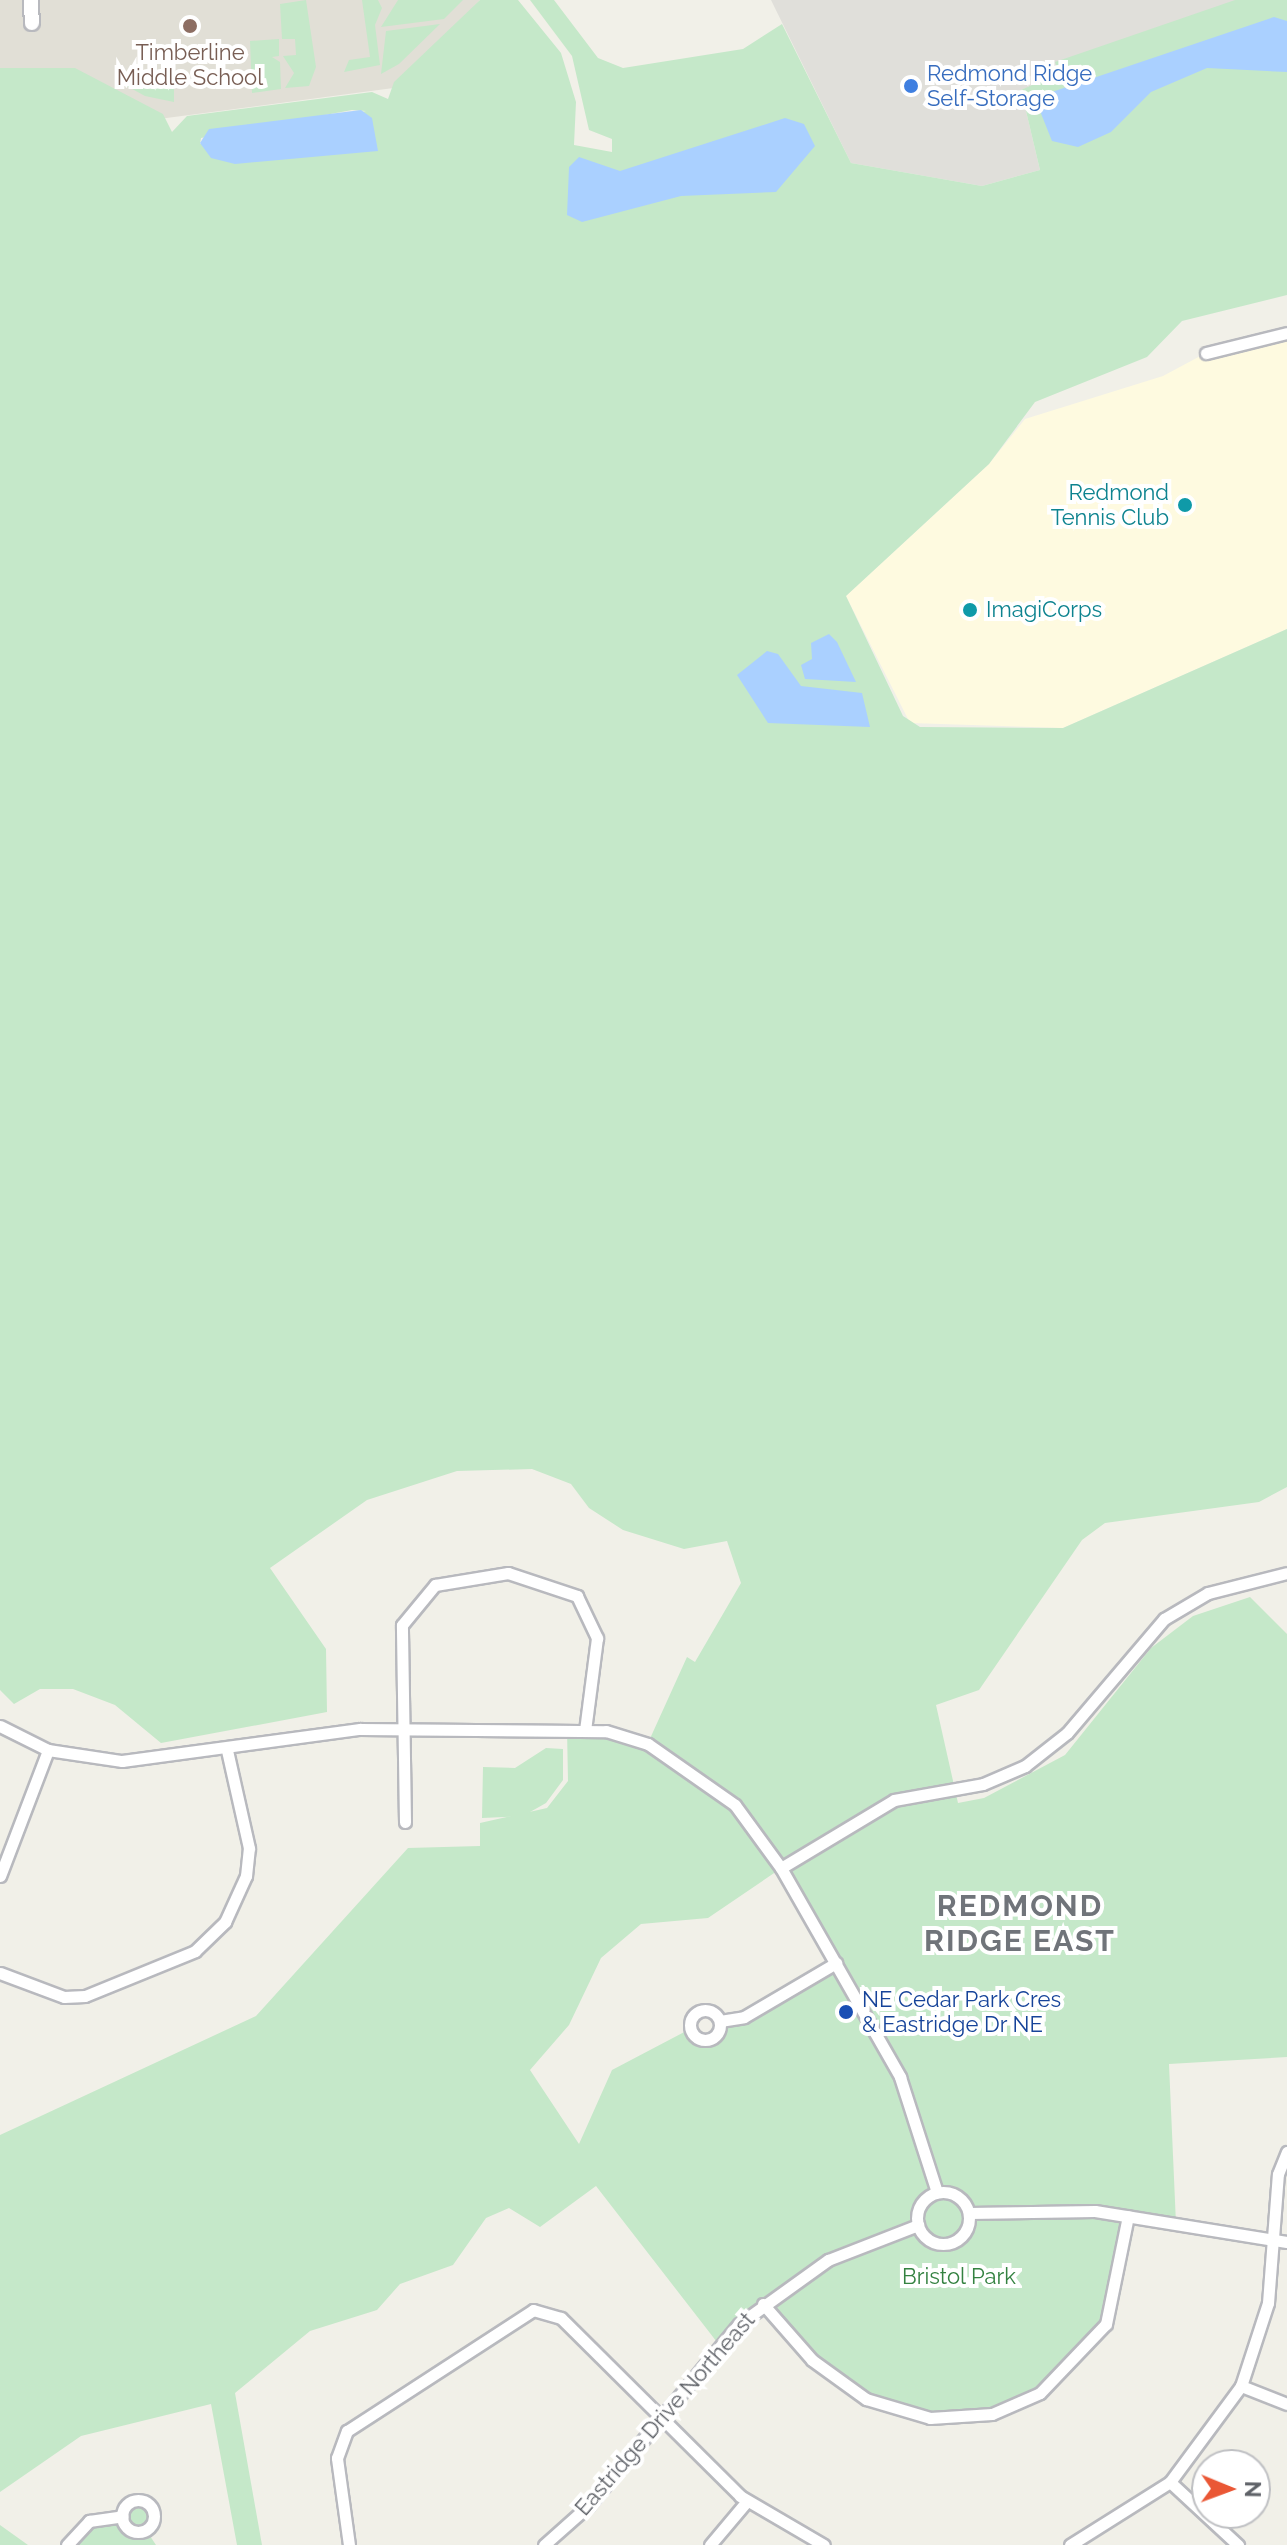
<!DOCTYPE html>
<html>
<head>
<meta charset="utf-8">
<style>
	body { margin:0 }
	#map { position:relative; width:1287px; height:2545px; overflow:hidden; background:#f1f0e8; font-family:Raleway,sans-serif }
	div>[style] { position:absolute }
	.commercial>* { inset:0; background:#fefae0 }
	.industrial>* { inset:0; background:#e0dfda }
	.education>* { inset:0; background:#e1dfd6 }
	.green>* { inset:0; background:#c5e8c9 }
	.water>* { inset:0; background:#aad0ff }
	.roads { filter:drop-shadow(2px 0 #b8b9be) drop-shadow(-2px 0 #b8b9be) drop-shadow(0 2px #b8b9be) drop-shadow(0 -2px #b8b9be) }
	.minor>* { height:11px; margin:-5.5px; padding:0 5.5px; transform-origin:5.5px; border-radius:5.5px; background:#fff }
	.minor>.ring { margin:-5.5px; padding:0; box-sizing:content-box; background:none; border:11px solid #fff; border-radius:50% }
	.tertiary>* { height:14px; margin:-7px; padding:0 7px; transform-origin:7px; border-radius:7px; background:#fff }
	.dots>* { width:22px; height:22px; translate:-50% -50%; box-sizing:border-box; border:4px solid #fff; border-radius:50% }
	span { translate:-50% -50%; white-space:nowrap; text-align:center; line-height:1.15; -webkit-text-stroke:8px #fff; paint-order:stroke }
	.education-label { font-size:22px; color:#785e54 }
	.shop-label { font-size:22px; color:#366cbe }
	.left { translate:0 -50%; text-align:left }
	.culture-label { font-size:22px; color:#0d838f }
	.right { translate:-100% -50%; text-align:right }
	.transit-label { font-size:22px; color:#164399 }
	.park-label { font-size:22px; color:#348241 }
	.street-label { font-size:22px; color:#5f6268 }
	.district-label { font-size:30px; color:#70747a; font-weight:700; letter-spacing:2px }
	.north { position:absolute; left:1191px; top:2449px; width:80px; height:80px; box-sizing:border-box; background:#fff; border:2px solid #bfc0c3; border-radius:50%; rotate:91deg; font-size:22px; font-weight:700; line-height:32px; text-align:center; color:#5f6268 }
	.north::after { content:''; display:block; margin:auto; width:28px; height:36px; background:#ea5735; clip-path:polygon(50% 0,100% 100%,50% 72%,0 100%) }
</style>
</head>
<body>
<div id="map">
	<div class="commercial">
		<div style="clip-path:polygon(1287px 333px,1287px 629px,1063px 728px,910px 723px,846px 596px,989px 464px,1025px 419px,1163px 376px,1206px 353px)"></div>
	</div>
	<div class="industrial">
		<div style="clip-path:polygon(771px 0,1280px 0,1021px 90px,1040px 170px,982px 186px,851px 163px)"></div>
	</div>
	<div class="education">
		<div style="clip-path:polygon(0 0,480px 0,401px 87px,136px 122px,0 80px)"></div>
	</div>
	<div class="green">
		<div style="clip-path:polygon(306px 0,316px 67px,309px 86px,285px 88px,294px 73px,283px 56px,296px 55px,295px 39px,282px 39px,280px 4px)"></div>
		<div style="clip-path:polygon(362px 0,378px 0,382px 8px,375px 25px,380px 65px,344px 72px,349px 60px,370px 57px)"></div>
		<div style="clip-path:polygon(398px 0,463px 0,444px 19px,381px 27px)"></div>
		<div style="clip-path:polygon(evenodd,480px 0,518px 0,561px 53px,576px 102px,574px 145px,612px 152px,612px 139px,589px 130px,572px 56px,530px 0,554px 0,598px 58px,623px 68px,743px 49px,782px 24px,851px 163px,982px 186px,1040px 170px,1021px 90px,1059px 73px,1055px 62px,1235px 0,1287px 0,1287px 295px,1182px 321px,1147px 357px,1035px 402px,989px 464px,846px 596px,903px 716px,920px 727px,1063px 728px,1287px 629px,1287px 1487px,1259px 1502px,1105px 1523px,1082px 1540px,979px 1690px,936px 1705px,958px 1803px,984px 1798px,1065px 1755px,1151px 1648px,1193px 1616px,1250px 1597px,1287px 1634px,1287px 2057px,1169px 2064px,1176px 2224px,1128px 2216px,1118px 2288px,1087px 2351px,1017px 2405px,930px 2418px,838px 2383px,763px 2304px,720px 2346px,596px 2186px,540px 2227px,509px 2208px,486px 2218px,453px 2265px,400px 2284px,377px 2310px,310px 2331px,235px 2393px,262px 2545px,237px 2545px,211px 2404px,81px 2436px,0 2492px,0 2135px,256px 2016px,408px 1848px,480px 1846px,480px 1823px,547px 1808px,568px 1781px,567px 1729px,648px 1743px,687px 1657px,695px 1662px,741px 1583px,727px 1541px,684px 1549px,623px 1530px,589px 1508px,571px 1484px,532px 1469px,457px 1471px,367px 1500px,270px 1568px,326px 1649px,327px 1712px,161px 1743px,115px 1705px,73px 1689px,40px 1689px,14px 1704px,0 1690px,0 68px,75px 68px,163px 114px,172px 132px,187px 116px,372px 92px,388px 99px,394px 82px,480px 0,352px 110px,366px 111px,200px 144px,201px 138px,352px 110px,480px 0,780px 1869px,836px 1963px,720px 2021px,711px 2039px,690px 2029px,612px 2070px,579px 2144px,530px 2070px,569px 2025px,601px 1958px,641px 1924px,708px 1918px,780px 1869px)"></div>
		<div style="clip-path:polygon(440px 24px,399px 64px,381px 74px,386px 31px)"></div>
		<div style="clip-path:polygon(279px 39px,279px 56px,272px 57px,280px 62px,281px 89px,252px 93px,250px 41px)"></div>
		<div style="clip-path:polygon(123px 84px,174px 85px,174px 102px,145px 96px)"></div>
		<div style="clip-path:polygon(546px 1748px,563px 1749px,563px 1780px,546px 1803px,523px 1816px,482px 1818px,483px 1767px,515px 1768px)"></div>
		<div style="clip-path:polygon(135px 2501px,152px 2508px,146px 2530px,156px 2545px,67px 2545px,78px 2530px,123px 2516px)"></div>
		<div style="clip-path:polygon(0 2525px,28px 2545px,0 2545px)"></div>
	</div>
	<div class="water">
		<div style="clip-path:polygon(1274px 17px,1287px 21px,1287px 72px,1207px 68px,1151px 92px,1111px 132px,1078px 147px,1052px 141px,1040px 111px,1046px 94px)"></div>
		<div style="clip-path:polygon(361px 110px,372px 118px,378px 151px,235px 164px,211px 158px,200px 143px,209px 129px)"></div>
		<div style="clip-path:polygon(785px 118px,804px 124px,815px 146px,776px 192px,681px 196px,582px 222px,567px 215px,569px 167px,579px 157px,620px 171px)"></div>
		<div style="clip-path:polygon(829px 634px,837px 642px,856px 682px,805px 679px,801px 665px,812px 659px,811px 643px)"></div>
		<div style="clip-path:polygon(767px 651px,778px 654px,801px 686px,862px 693px,870px 727px,768px 723px,737px 675px)"></div>
	</div>
	<div class="roads">
		<div class="minor">
			<div style="left:1206px;top:353px;width:83px;rotate:-13.9deg"></div>
			<div style="left:0;top:1726px;width:54px;rotate:26.6deg"></div>
			<div style="left:48px;top:1750px;width:75px;rotate:8.5deg"></div>
			<div style="left:122px;top:1761px;width:240px;rotate:-7.7deg"></div>
			<div style="left:360px;top:1729px;width:246px;rotate:0.5deg"></div>
			<div style="left:606px;top:1731px;width:44px;rotate:17.2deg"></div>
			<div style="left:648px;top:1744px;width:106px;rotate:35deg"></div>
			<div style="left:735px;top:1805px;width:78px;rotate:53.9deg"></div>
			<div style="left:781px;top:1868px;width:241px;rotate:60.3deg"></div>
			<div style="left:900px;top:2077px;width:121px;rotate:72.2deg"></div>
			<div style="left:405px;top:1822px;width:197px;rotate:-90.9deg"></div>
			<div style="left:402px;top:1625px;width:52px;rotate:-50.5deg"></div>
			<div style="left:435px;top:1585px;width:74px;rotate:-9.3deg"></div>
			<div style="left:508px;top:1573px;width:73px;rotate:18.4deg"></div>
			<div style="left:577px;top:1596px;width:47px;rotate:64.5deg"></div>
			<div style="left:597px;top:1638px;width:93px;rotate:97.4deg"></div>
			<div style="left:781px;top:1868px;width:132px;rotate:-31deg"></div>
			<div style="left:894px;top:1800px;width:90px;rotate:-10.2deg"></div>
			<div style="left:983px;top:1784px;width:46px;rotate:-23.2deg"></div>
			<div style="left:1025px;top:1766px;width:53px;rotate:-38.2deg"></div>
			<div style="left:1067px;top:1733px;width:150px;rotate:-49.6deg"></div>
			<div style="left:1164px;top:1619px;width:51px;rotate:-30.6deg"></div>
			<div style="left:1208px;top:1593px;width:81px;rotate:-14.2deg"></div>
			<div style="left:0;top:1876px;width:135px;rotate:-69.1deg"></div>
			<div style="left:0;top:1973px;width:68px;rotate:20.6deg"></div>
			<div style="left:64px;top:1997px;width:21px;rotate:-3deg"></div>
			<div style="left:85px;top:1996px;width:119px;rotate:-22.2deg"></div>
			<div style="left:195px;top:1951px;width:42px;rotate:-44deg"></div>
			<div style="left:225px;top:1922px;width:51px;rotate:-65.5deg"></div>
			<div style="left:246px;top:1876px;width:28px;rotate:-84deg"></div>
			<div style="left:249px;top:1848px;width:100px;rotate:-102.7deg"></div>
			<div class="ring" style="left:690px;top:2010px;width:19px;height:19px"></div>
			<div style="left:720px;top:2021px;width:24px;rotate:-9deg"></div>
			<div style="left:744px;top:2017px;width:107px;rotate:-30.4deg"></div>
			<div class="ring" style="left:917px;top:2192px;width:41px;height:41px"></div>
			<div style="left:969px;top:2213px;width:126px;rotate:-0.9deg"></div>
			<div style="left:1095px;top:2211px;width:194px;rotate:9.2deg"></div>
			<div style="left:763px;top:2304px;width:74px;rotate:48.8deg"></div>
			<div style="left:812px;top:2360px;width:67px;rotate:35.8deg"></div>
			<div style="left:866px;top:2399px;width:67px;rotate:16.5deg"></div>
			<div style="left:930px;top:2418px;width:62px;rotate:-3.7deg"></div>
			<div style="left:992px;top:2414px;width:52px;rotate:-23.6deg"></div>
			<div style="left:1040px;top:2393px;width:95px;rotate:-46.3deg"></div>
			<div style="left:1106px;top:2324px;width:110px;rotate:-78.5deg"></div>
			<div style="left:1241px;top:2386px;width:49px;rotate:21.4deg"></div>
			<div style="left:1170px;top:2482px;width:93px;rotate:42.8deg"></div>
			<div class="ring" style="left:122px;top:2500px;width:21px;height:21px"></div>
			<div style="left:67px;top:2545px;width:33px;rotate:-47deg"></div>
			<div style="left:89px;top:2521px;width:34px;rotate:-8deg"></div>
			<div style="left:349px;top:2545px;width:88px;rotate:-97.9deg"></div>
			<div style="left:337px;top:2458px;width:29px;rotate:-70deg"></div>
			<div style="left:347px;top:2431px;width:222px;rotate:-33deg"></div>
			<div style="left:533px;top:2310px;width:29px;rotate:16deg"></div>
			<div style="left:561px;top:2318px;width:252px;rotate:44.8deg"></div>
			<div style="left:740px;top:2496px;width:97px;rotate:30.3deg"></div>
			<div style="left:544px;top:2545px;width:60px;rotate:-41.6deg"></div>
			<div style="left:589px;top:2505px;width:235px;rotate:-50.4deg"></div>
			<div style="left:739px;top:2324px;width:110px;rotate:-35.7deg"></div>
			<div style="left:828px;top:2260px;width:97px;rotate:-21.3deg"></div>
			<div style="left:710px;top:2545px;width:57px;rotate:-49.9deg"></div>
			<div style="left:1070px;top:2545px;width:118px;rotate:-32.2deg"></div>
			<div style="left:1170px;top:2482px;width:119px;rotate:-53.5deg"></div>
			<div style="left:1241px;top:2386px;width:87px;rotate:-72deg"></div>
			<div style="left:1268px;top:2303px;width:129px;rotate:-85.6deg"></div>
			<div style="left:1278px;top:2174px;width:24px;rotate:-68deg"></div>
		</div>
		<div class="tertiary">
			<div style="left:31px;top:0;width:23px;rotate:88deg"></div>
		</div>
	</div>
	<div class="dots">
		<div style="left:190px;top:26px;background:#8d6e63"></div>
		<div style="left:911px;top:86px;background:#3f7fe0"></div>
		<div style="left:1185px;top:505px;background:#0f9aa8"></div>
		<div style="left:970px;top:610px;background:#0f9aa8"></div>
		<div style="left:846px;top:2012px;background:#1a4fb4"></div>
	</div>
	<div class="education-label">
		<span style="left:190px;top:65px">Timberline<br>Middle School</span>
	</div>
	<div class="shop-label">
		<span class="left" style="left:927px;top:86px">Redmond Ridge<br>Self-Storage</span>
	</div>
	<div class="culture-label">
		<span class="right" style="left:1169px;top:505px">Redmond<br>Tennis Club</span>
		<span class="left" style="left:986px;top:610px">ImagiCorps</span>
	</div>
	<div class="transit-label">
		<span class="left" style="left:862px;top:2012px">NE Cedar Park Cres<br>&amp; Eastridge Dr NE</span>
	</div>
	<div class="park-label">
		<span style="left:959px;top:2277px">Bristol Park</span>
	</div>
	<div class="street-label">
		<span style="left:665px;top:2414px;rotate:-49deg">Eastridge Drive Northeast</span>
	</div>
	<div class="district-label">
		<span style="left:1020px;top:1923px">REDMOND<br>RIDGE EAST</span>
	</div>
	<div class="north">N</div>
</div>
</body>
</html>
